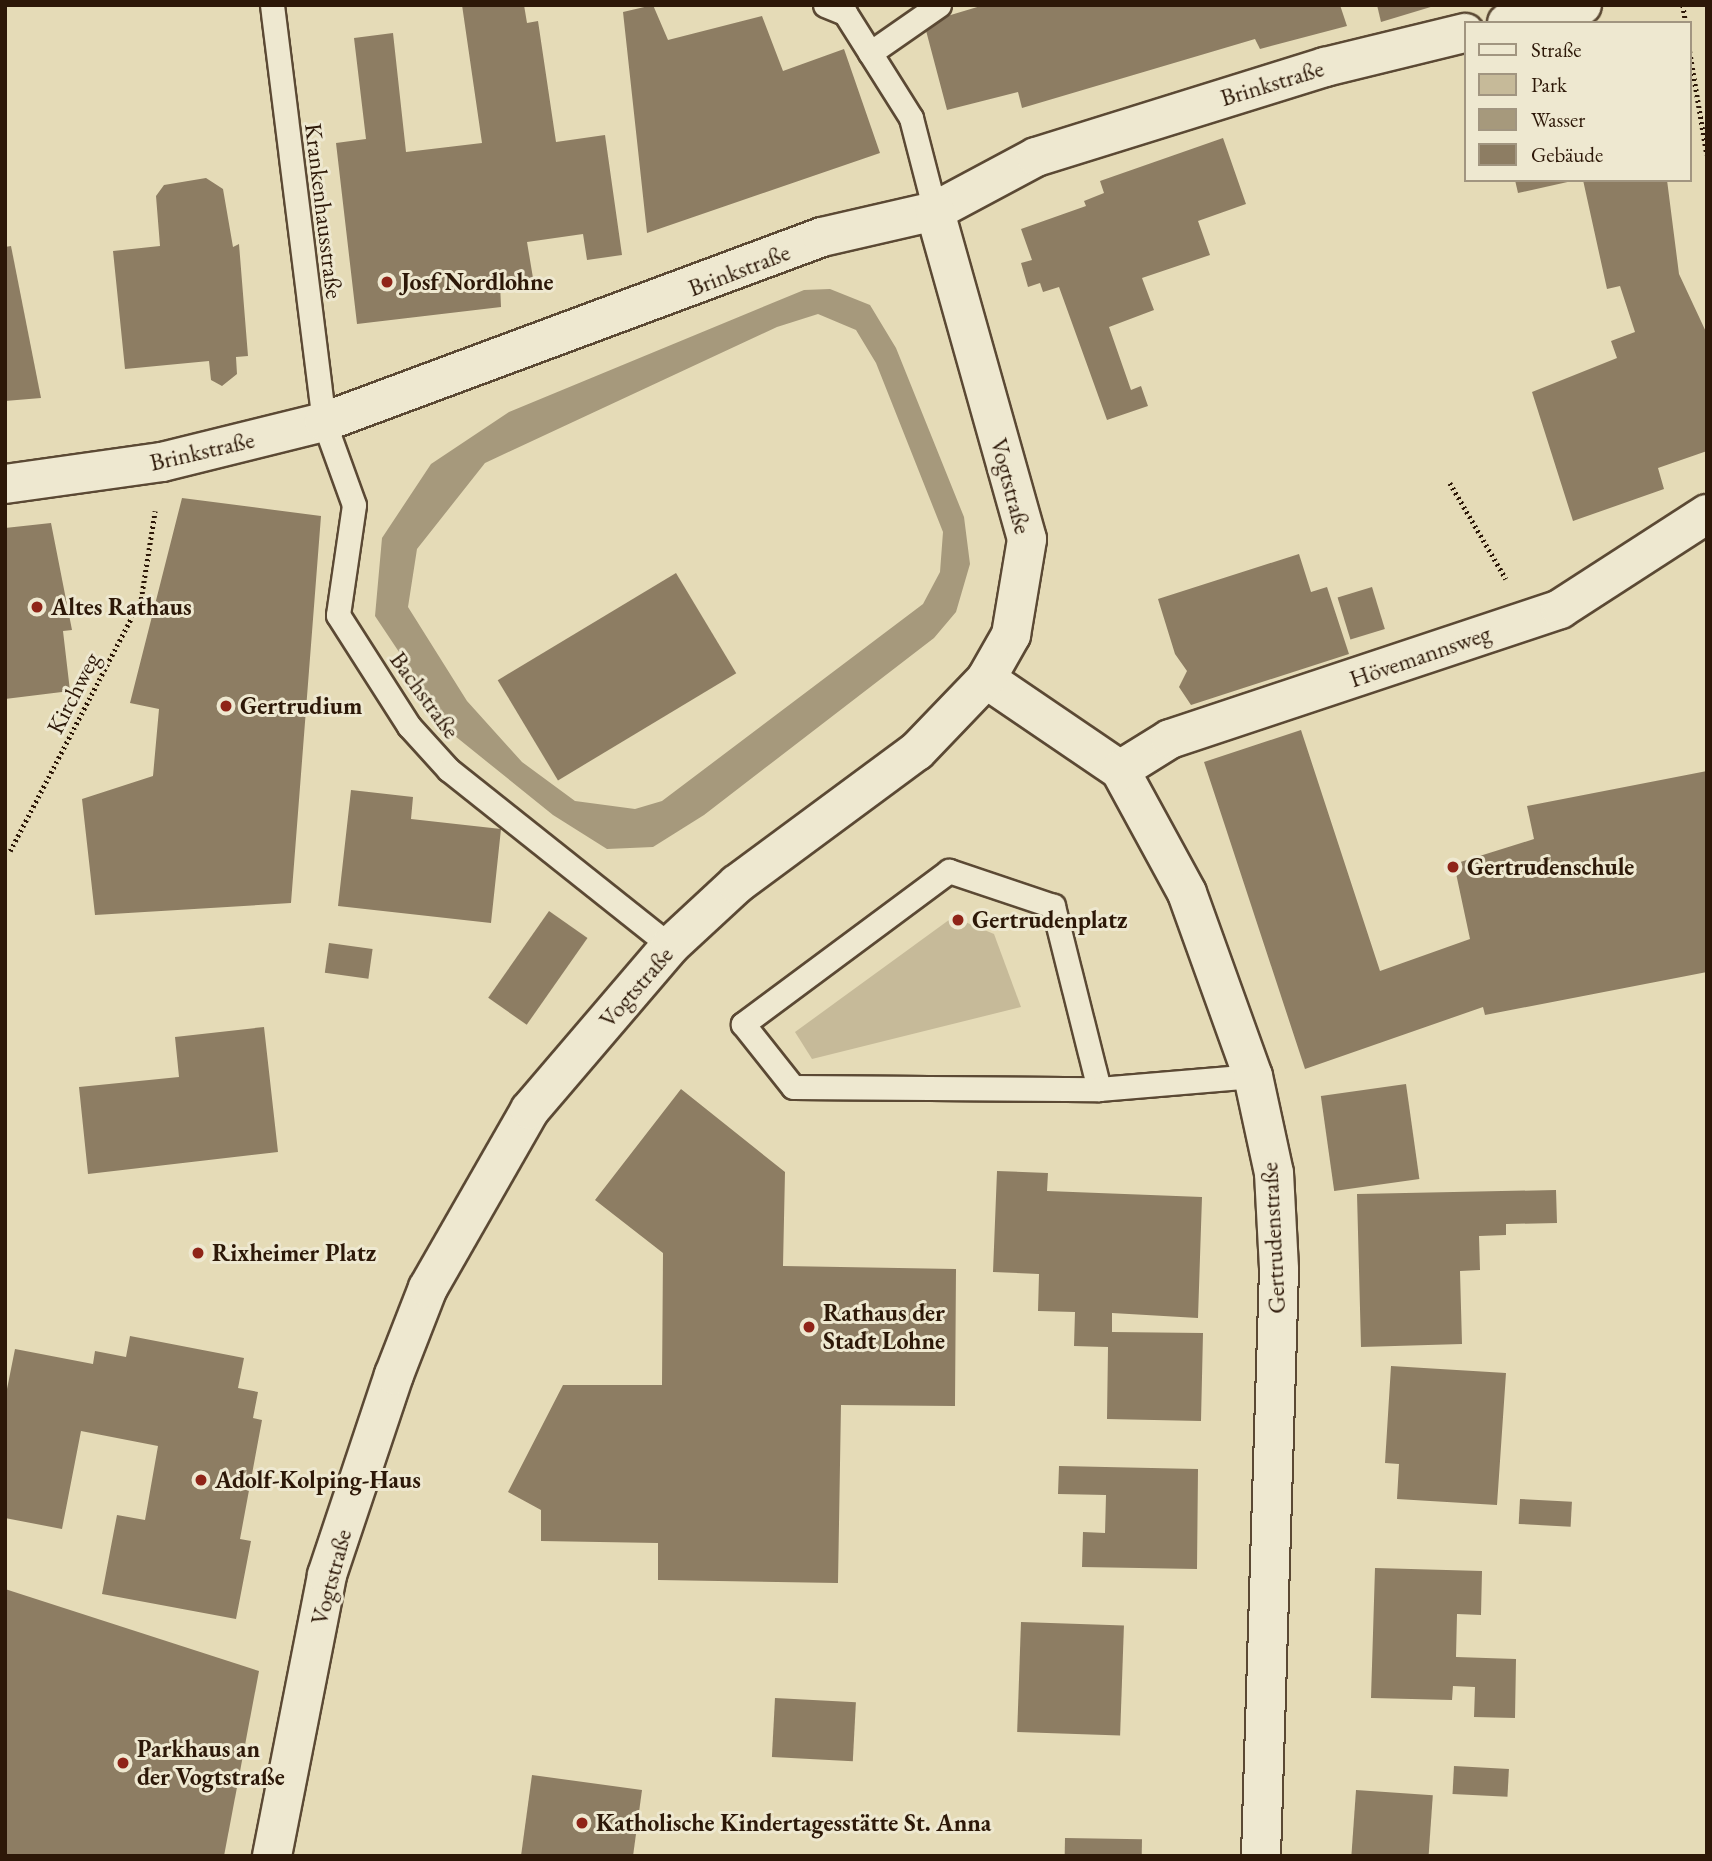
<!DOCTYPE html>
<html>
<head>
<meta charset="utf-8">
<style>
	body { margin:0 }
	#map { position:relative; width:1712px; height:1861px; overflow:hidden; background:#e5dbb7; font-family:"EB Garamond",serif }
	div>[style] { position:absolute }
	.green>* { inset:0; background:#c6ba99 }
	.water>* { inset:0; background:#a6997c }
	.building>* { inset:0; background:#8d7d63; transform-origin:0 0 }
	.path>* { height:4.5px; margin-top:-2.25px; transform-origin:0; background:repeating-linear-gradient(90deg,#2d1808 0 2px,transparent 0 5.5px) }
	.roads { filter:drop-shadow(2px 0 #5b4934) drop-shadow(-2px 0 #5b4934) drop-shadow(0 2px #5b4934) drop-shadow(0 -2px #5b4934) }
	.lane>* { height:23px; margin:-11.5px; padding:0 11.5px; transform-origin:11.5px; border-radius:11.5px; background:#eee8d0 }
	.street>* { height:38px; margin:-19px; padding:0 19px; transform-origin:19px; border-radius:19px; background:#eee8d0 }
	.secondary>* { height:38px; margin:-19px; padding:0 19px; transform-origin:19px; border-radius:19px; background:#eee8d0 }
	.dots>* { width:19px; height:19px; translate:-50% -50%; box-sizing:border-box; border:4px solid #eee8d0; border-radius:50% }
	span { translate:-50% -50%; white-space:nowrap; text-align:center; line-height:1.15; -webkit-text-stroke:6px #eee8d0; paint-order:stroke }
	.street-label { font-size:24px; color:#2d1808 }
	.poi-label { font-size:24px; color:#2d1808; font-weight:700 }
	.left { translate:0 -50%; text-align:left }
	.frame { position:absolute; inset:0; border:7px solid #2d1808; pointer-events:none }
	.legend { position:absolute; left:1464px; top:21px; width:228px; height:161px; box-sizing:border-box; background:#eee8d0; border:2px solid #a19580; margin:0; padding:9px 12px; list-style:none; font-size:21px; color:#2d1808 }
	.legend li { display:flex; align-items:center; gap:14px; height:35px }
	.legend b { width:35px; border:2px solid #a19580 }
</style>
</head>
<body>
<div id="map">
	<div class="green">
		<div style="clip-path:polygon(953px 917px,994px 934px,1021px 1007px,812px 1059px,795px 1032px)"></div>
	</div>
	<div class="water">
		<div style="clip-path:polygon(evenodd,830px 289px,870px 305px,896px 348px,964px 517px,970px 564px,956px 612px,934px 638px,704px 815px,653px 847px,607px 849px,553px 815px,455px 736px,375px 616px,382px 538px,431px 464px,509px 412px,804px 290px,830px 289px,818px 314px,856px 330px,876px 363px,943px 532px,940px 572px,923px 604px,662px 801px,635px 809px,575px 801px,522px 762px,467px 701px,408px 607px,417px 549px,485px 463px,777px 327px,818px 314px)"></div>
	</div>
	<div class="building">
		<div style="clip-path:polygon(462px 5px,524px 5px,527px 23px,538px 21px,556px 142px,605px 135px,622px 255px,587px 260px,583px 234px,527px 242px,533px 278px,500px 284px,501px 307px,357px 324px,336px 143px,366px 139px,354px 38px,393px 33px,406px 152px,482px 143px)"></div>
		<div style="clip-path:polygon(653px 5px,668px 40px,762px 16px,783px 71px,844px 49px,880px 153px,647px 233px,623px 12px)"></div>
		<div style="clip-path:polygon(984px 5px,1340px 5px,1347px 26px,1260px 49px,1255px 39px,1022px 108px,1018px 92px,947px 110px,924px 23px)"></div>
		<div style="clip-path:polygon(1377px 5px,1434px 5px,1434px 6px,1381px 22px)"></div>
		<div style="clip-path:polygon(1223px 138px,1246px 204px,1198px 221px,1210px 255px,1142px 278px,1154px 310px,1109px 327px,1131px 390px,1141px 386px,1148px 406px,1107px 420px,1059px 287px,1043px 292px,1040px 283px,1028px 287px,1021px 263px,1032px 260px,1021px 229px,1086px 206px,1084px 201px,1104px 193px,1100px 181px)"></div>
		<div style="clip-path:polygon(206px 178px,223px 189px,233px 247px,239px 244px,248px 356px,236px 357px,237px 374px,222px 386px,211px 380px,209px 361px,125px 369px,113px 251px,160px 246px,156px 196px,164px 185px)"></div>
		<div style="clip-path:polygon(1515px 180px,1571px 180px,1572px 181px,1518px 193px)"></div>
		<div style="clip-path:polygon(1583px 180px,1667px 180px,1679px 274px,1707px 334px,1707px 451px,1658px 468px,1664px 489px,1573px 521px,1532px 392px,1617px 358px,1611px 341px,1635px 332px,1620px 286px,1607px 289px)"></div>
		<div style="clip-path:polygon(11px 246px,41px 398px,5px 401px,5px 247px)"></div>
		<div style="clip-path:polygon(182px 498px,321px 516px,291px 903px,95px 915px,82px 799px,153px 776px,159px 709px,130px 703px)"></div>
		<div style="clip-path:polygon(51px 523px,72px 630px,63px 631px,70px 691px,5px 699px,5px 528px)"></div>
		<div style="clip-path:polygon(1299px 554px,1311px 592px,1327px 587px,1349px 654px,1191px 705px,1179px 687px,1187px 671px,1175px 654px,1158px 599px)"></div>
		<div style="left:676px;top:573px;width:117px;height:208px;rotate:59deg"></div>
		<div style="left:1372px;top:587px;width:44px;height:36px;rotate:73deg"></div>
		<div style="clip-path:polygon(1301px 730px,1380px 971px,1470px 939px,1454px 864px,1534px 839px,1527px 806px,1707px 771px,1707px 972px,1485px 1015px,1483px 1007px,1305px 1069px,1204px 762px)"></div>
		<div style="clip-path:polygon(351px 790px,413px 797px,411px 819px,501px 829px,491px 923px,338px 906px)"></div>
		<div style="left:549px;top:911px;width:47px;height:106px;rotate:35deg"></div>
		<div style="left:329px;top:943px;width:44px;height:30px;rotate:8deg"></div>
		<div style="clip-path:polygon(264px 1027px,278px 1152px,88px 1174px,79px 1087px,179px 1077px,175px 1037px)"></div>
		<div style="left:1406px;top:1084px;width:96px;height:86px;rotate:82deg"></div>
		<div style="clip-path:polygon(681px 1089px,785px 1172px,783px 1266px,956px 1269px,955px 1406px,841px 1405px,838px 1583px,658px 1580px,658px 1543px,541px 1541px,541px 1510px,508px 1492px,563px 1385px,662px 1385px,663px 1253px,595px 1200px)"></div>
		<div style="clip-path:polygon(997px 1171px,1048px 1173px,1047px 1191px,1202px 1197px,1198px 1318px,1112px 1313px,1112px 1332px,1203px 1333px,1201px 1421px,1107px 1419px,1108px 1347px,1074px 1346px,1075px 1312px,1038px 1311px,1039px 1274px,993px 1272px)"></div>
		<div style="clip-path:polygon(1556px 1190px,1557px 1223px,1506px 1224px,1506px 1235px,1479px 1236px,1480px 1270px,1460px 1271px,1462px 1344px,1361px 1347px,1357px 1194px)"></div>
		<div style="clip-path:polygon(130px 1336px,244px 1358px,238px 1388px,258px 1392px,253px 1418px,262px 1420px,240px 1539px,251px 1541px,236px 1619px,102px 1594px,117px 1515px,145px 1520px,158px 1446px,81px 1431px,62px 1529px,5px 1518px,5px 1399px,15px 1349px,93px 1364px,95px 1351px,126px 1357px)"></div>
		<div style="clip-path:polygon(1391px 1366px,1506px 1373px,1497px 1505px,1397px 1499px,1399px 1464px,1385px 1463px)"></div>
		<div style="clip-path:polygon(1059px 1466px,1198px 1469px,1197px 1569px,1082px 1567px,1083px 1532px,1105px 1533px,1106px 1495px,1058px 1494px)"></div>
		<div style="left:1520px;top:1499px;width:52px;height:25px;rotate:3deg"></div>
		<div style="clip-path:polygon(1375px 1568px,1482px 1571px,1481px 1615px,1457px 1614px,1456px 1657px,1516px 1659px,1515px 1718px,1474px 1717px,1475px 1687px,1453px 1686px,1452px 1700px,1371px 1698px)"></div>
		<div style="clip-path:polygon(5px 1589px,259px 1671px,224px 1856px,5px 1856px)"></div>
		<div style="left:1021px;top:1622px;width:103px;height:110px;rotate:2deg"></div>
		<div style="left:775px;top:1698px;width:81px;height:59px;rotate:3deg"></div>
		<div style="left:1454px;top:1766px;width:55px;height:28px;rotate:3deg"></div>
		<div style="clip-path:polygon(532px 1775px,642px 1790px,633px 1856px,521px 1856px)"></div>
		<div style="left:1356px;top:1790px;width:77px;height:66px;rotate:4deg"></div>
		<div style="left:1065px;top:1838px;width:77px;height:18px;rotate:1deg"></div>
	</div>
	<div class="path">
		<div style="left:1683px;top:5px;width:18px;rotate:81deg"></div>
		<div style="left:1689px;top:46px;width:110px;rotate:80.6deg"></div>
		<div style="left:1450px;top:483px;width:111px;rotate:59.7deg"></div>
		<div style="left:10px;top:851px;width:284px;rotate:-62.5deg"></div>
		<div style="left:141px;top:599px;width:89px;rotate:-81deg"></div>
	</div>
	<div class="roads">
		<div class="lane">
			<div style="left:272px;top:5px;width:420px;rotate:82.9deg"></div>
			<div style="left:324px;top:422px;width:88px;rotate:70.1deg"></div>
			<div style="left:354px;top:505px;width:111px;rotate:98.3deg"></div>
			<div style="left:338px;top:615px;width:132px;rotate:57.4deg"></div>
			<div style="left:409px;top:726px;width:59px;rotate:47.7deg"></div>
			<div style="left:449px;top:770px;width:283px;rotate:38.5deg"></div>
			<div style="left:825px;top:5px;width:22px;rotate:22deg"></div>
			<div style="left:845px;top:13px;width:124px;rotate:57.8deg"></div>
			<div style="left:911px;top:118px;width:96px;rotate:75.5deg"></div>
			<div style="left:870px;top:53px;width:84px;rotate:-34.8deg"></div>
			<div style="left:1099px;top:1089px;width:189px;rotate:-104.1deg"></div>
			<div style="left:1053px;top:906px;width:110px;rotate:-161.4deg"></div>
			<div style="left:949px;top:871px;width:257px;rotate:143.4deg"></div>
			<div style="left:743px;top:1024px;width:80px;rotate:51.6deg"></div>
			<div style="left:793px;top:1087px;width:306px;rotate:0.4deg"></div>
			<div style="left:1099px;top:1089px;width:155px;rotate:-4.8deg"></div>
		</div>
		<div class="street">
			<div style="left:986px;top:679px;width:162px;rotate:34.2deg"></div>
			<div style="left:1120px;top:770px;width:140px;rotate:61.4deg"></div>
			<div style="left:1187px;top:893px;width:195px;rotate:70.2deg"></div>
			<div style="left:1253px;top:1076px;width:99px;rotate:77.8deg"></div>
			<div style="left:1274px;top:1173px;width:97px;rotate:87deg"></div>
			<div style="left:1279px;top:1270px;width:586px;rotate:91.76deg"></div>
			<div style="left:1120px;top:770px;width:59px;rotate:-31.8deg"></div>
			<div style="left:1170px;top:739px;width:411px;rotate:-18.4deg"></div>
			<div style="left:1560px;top:609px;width:175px;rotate:-32.9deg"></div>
		</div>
		<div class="secondary">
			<div style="left:1507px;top:23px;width:77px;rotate:-13.5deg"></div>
			<div style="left:5px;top:484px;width:159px;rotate:-8deg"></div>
			<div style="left:162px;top:462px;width:167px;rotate:-13.9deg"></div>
			<div style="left:324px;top:422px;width:531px;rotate:-20.38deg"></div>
			<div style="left:822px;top:237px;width:116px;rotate:-13deg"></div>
			<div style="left:935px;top:211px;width:115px;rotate:-28.1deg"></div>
			<div style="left:1036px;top:157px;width:303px;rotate:-17.3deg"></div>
			<div style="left:1325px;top:67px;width:144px;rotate:-13.7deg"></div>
			<div style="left:272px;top:1856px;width:286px;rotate:-78.9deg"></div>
			<div style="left:327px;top:1575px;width:211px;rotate:-71.5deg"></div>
			<div style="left:394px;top:1375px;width:93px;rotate:-68.7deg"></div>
			<div style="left:428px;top:1288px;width:205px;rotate:-60.2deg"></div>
			<div style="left:530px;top:1110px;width:216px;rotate:-49.5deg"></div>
			<div style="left:670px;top:946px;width:91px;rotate:-42.8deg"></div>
			<div style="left:737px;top:884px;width:224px;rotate:-36.5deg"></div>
			<div style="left:917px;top:751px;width:100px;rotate:-46.2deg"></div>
			<div style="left:986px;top:679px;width:51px;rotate:-60.4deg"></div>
			<div style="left:1011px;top:635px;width:97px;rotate:-80.5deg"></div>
			<div style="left:1027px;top:539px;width:341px;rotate:-105.7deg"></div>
		</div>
	</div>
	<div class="dots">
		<div style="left:387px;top:282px;background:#8f2418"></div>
		<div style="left:37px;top:607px;background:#8f2418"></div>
		<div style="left:226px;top:706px;background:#8f2418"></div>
		<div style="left:1453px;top:867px;background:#8f2418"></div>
		<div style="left:958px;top:920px;background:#8f2418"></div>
		<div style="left:198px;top:1253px;background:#8f2418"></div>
		<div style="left:809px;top:1327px;background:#8f2418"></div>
		<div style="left:201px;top:1480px;background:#8f2418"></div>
		<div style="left:123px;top:1763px;background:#8f2418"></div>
		<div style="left:582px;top:1823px;background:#8f2418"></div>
	</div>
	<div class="street-label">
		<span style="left:1272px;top:83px;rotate:-17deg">Brinkstraße</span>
		<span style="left:324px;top:211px;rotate:83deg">Krankenhausstraße</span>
		<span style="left:739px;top:270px;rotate:-21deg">Brinkstraße</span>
		<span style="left:202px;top:451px;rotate:-13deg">Brinkstraße</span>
		<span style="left:1011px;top:486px;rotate:75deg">Vogtstraße</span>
		<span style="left:1420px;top:656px;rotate:-19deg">Hövemannsweg</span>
		<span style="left:73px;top:693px;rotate:-63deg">Kirchweg</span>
		<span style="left:425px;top:695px;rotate:54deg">Bachstraße</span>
		<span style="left:636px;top:987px;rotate:-49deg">Vogtstraße</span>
		<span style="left:1273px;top:1238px;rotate:-93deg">Gertrudenstraße</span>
		<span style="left:331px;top:1577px;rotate:-75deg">Vogtstraße</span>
	</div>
	<div class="poi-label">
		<span class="left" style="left:401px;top:282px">Josf Nordlohne</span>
		<span class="left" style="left:51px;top:607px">Altes Rathaus</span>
		<span class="left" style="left:240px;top:706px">Gertrudium</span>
		<span class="left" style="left:1467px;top:867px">Gertrudenschule</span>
		<span class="left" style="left:972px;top:920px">Gertrudenplatz</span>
		<span class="left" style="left:212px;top:1253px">Rixheimer Platz</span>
		<span class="left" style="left:823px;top:1327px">Rathaus der<br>Stadt Lohne</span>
		<span class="left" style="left:215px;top:1480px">Adolf-Kolping-Haus</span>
		<span class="left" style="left:137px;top:1763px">Parkhaus an<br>der Vogtstraße</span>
		<span class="left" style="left:596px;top:1823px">Katholische Kindertagesstätte St. Anna</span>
	</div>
	<div class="frame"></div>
	<ul class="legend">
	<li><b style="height:9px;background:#eee8d0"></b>Straße</li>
	<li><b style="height:19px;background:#c6ba99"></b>Park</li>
	<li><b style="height:19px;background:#a6997c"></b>Wasser</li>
	<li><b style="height:19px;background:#8d7d63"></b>Gebäude</li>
	</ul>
</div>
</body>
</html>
